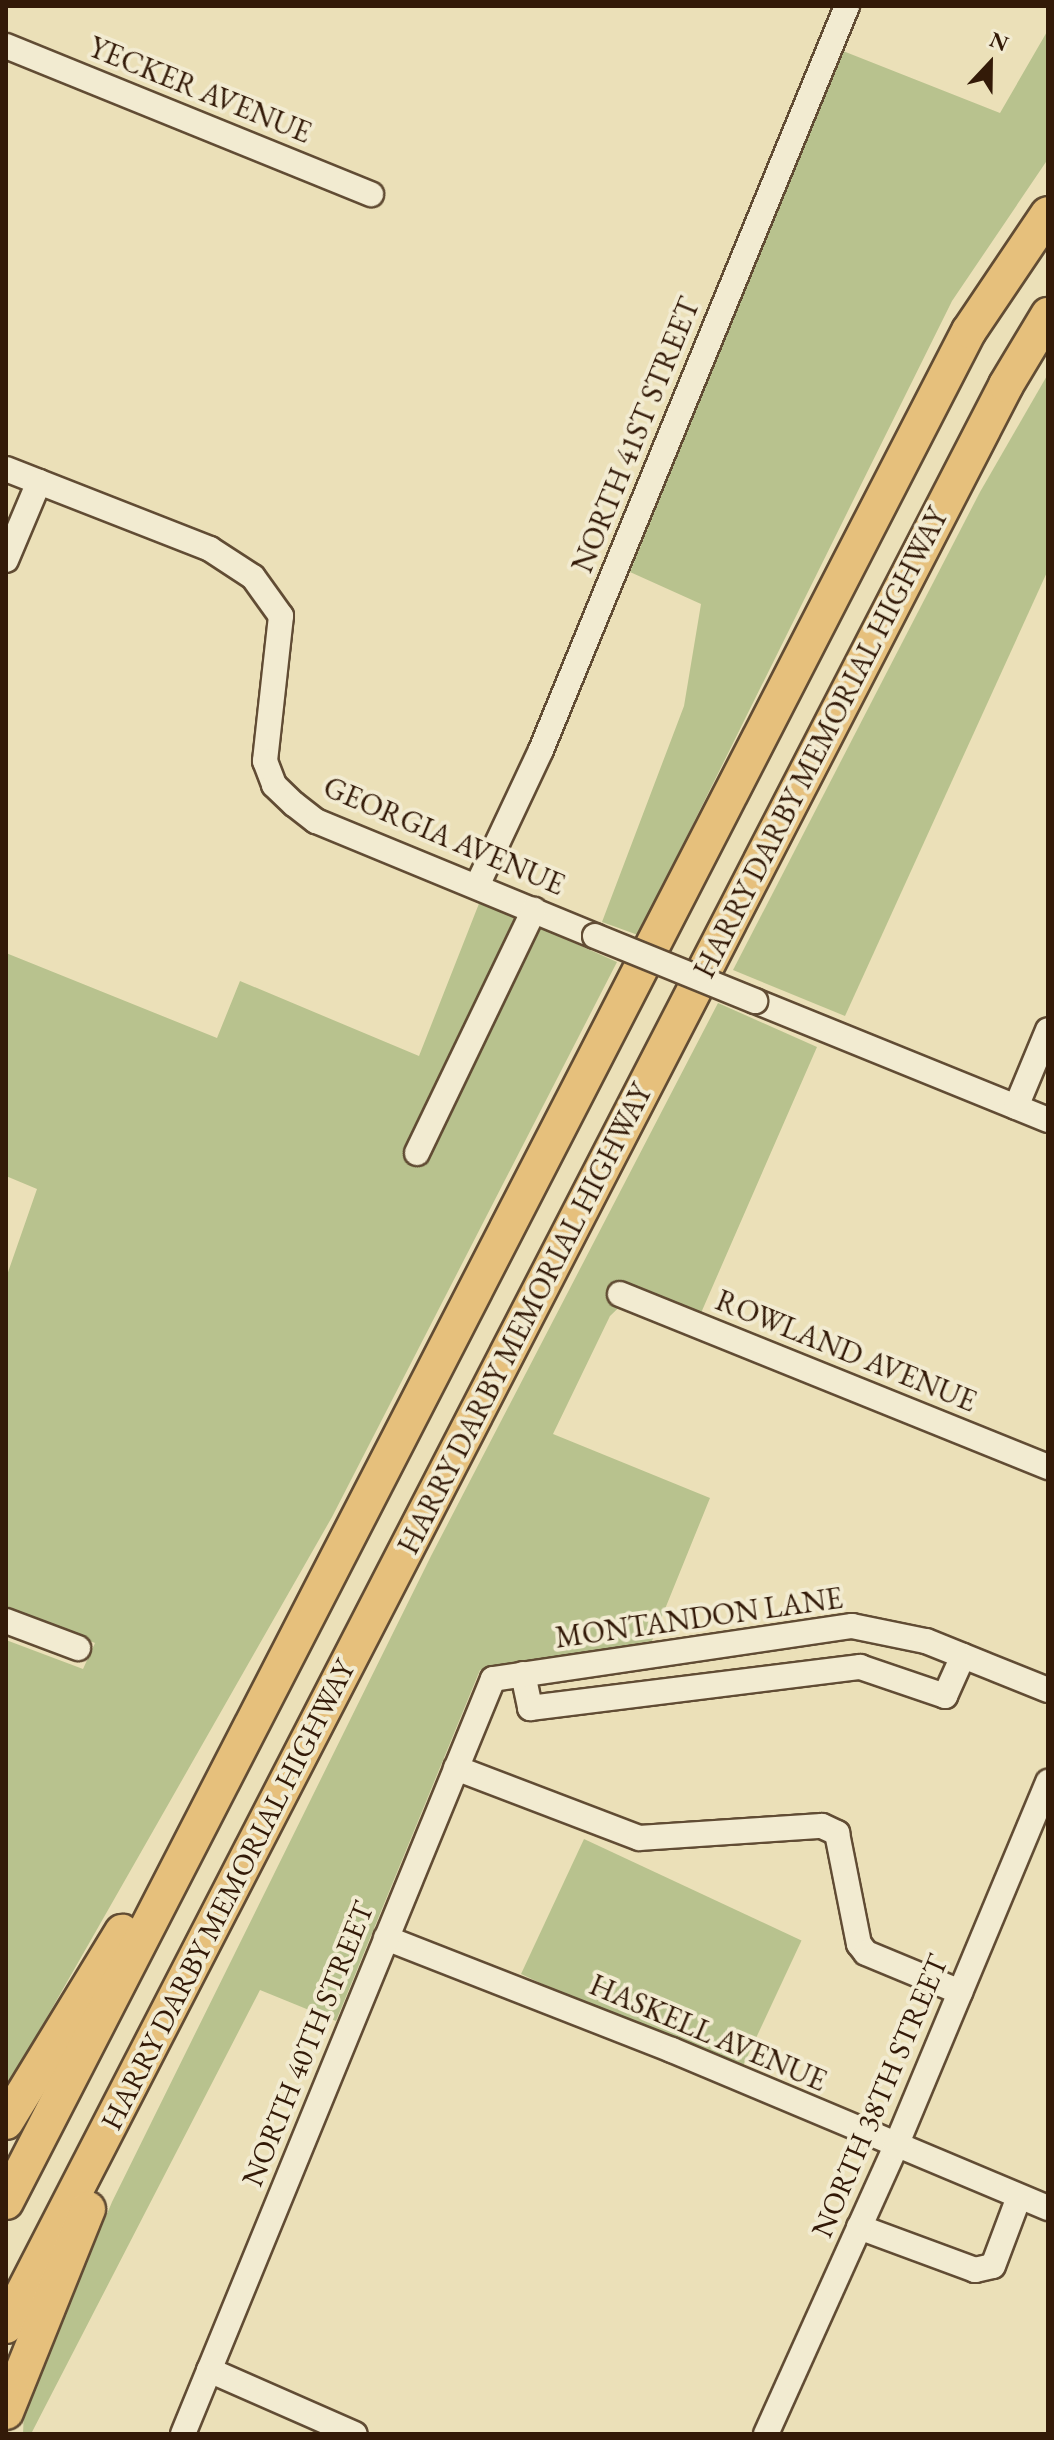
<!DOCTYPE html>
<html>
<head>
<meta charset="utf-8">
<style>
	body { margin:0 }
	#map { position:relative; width:1054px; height:2440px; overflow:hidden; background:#ebe0b8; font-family:"EB Garamond",serif }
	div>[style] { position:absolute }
	.green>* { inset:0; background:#b8c28e; transform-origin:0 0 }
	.roads { filter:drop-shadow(2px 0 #614c34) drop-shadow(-2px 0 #614c34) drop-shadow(0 2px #614c34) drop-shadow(0 -2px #614c34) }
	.minor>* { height:24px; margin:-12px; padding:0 12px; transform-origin:12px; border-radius:12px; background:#f2ebd1 }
	.highway>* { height:34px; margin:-17px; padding:0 17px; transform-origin:17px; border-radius:17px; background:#e6c07c }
	.bridges { filter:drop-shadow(2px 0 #614c34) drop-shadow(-2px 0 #614c34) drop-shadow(0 2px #614c34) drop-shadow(0 -2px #614c34) }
	.minor-bridge>* { height:24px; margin:-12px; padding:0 12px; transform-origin:12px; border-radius:12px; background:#f2ebd1 }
	span { translate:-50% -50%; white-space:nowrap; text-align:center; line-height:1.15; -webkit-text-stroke:8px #f2ebd1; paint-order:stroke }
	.street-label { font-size:30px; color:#331a08 }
	.frame { position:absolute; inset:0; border:8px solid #331a08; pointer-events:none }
	.north { position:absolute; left:950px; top:24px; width:80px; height:80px; -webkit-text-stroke:6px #f2ebd1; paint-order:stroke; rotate:22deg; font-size:22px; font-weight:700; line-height:32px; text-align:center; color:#331a08 }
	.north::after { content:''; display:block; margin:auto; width:28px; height:36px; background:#331a08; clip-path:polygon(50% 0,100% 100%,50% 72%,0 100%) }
</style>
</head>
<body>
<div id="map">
	<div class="green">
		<div style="clip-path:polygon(1048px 30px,1048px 159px,952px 301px,638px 935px,602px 922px,684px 706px,701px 604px,630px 572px,843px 51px,1000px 113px)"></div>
		<div style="clip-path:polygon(1048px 374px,1048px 570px,845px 1016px,733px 970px,980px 492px)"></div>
		<div style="clip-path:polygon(480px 901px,617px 962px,332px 1517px,6px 2089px,6px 1640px,83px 1669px,95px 1643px,6px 1608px,6px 1278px,37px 1189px,6px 1176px,6px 953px,217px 1038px,240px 981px,419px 1056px)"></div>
		<div style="clip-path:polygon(718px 1003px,817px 1047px,701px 1313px,640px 1287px,610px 1316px,553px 1434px,710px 1498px,652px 1641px,480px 1670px,336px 2021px,260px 1990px,31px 2434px,23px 2434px,24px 2410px,112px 2202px,431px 1556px)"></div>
		<div style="left:584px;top:1839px;width:240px;height:149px;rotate:25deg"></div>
	</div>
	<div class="roads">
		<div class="minor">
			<div style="left:6px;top:46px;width:394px;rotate:22.1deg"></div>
			<div style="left:6px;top:469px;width:219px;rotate:21.4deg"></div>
			<div style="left:210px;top:549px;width:51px;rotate:33.1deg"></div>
			<div style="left:253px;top:577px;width:48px;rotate:54.3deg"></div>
			<div style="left:281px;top:616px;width:146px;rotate:96.3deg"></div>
			<div style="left:265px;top:761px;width:26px;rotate:69deg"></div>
			<div style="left:274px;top:785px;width:28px;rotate:44deg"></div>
			<div style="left:294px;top:804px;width:28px;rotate:38deg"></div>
			<div style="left:316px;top:821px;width:302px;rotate:22.4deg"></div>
			<div style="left:6px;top:560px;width:85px;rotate:-67.1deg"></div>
			<div style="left:477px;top:886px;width:150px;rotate:-64.8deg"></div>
			<div style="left:541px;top:750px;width:804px;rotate:-67.64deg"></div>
			<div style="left:755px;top:1001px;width:316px;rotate:22.1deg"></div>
			<div style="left:1016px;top:1107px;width:83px;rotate:-67.4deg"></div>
			<div style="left:417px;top:1153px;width:270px;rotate:-64.3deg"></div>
			<div style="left:620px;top:1294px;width:462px;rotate:22deg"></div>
			<div style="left:6px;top:1621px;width:77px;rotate:20.6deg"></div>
			<div style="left:523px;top:1674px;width:35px;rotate:78deg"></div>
			<div style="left:530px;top:1708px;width:333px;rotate:-7.1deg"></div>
			<div style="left:860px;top:1667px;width:90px;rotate:18.8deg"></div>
			<div style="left:945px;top:1696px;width:44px;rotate:-65.8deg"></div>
			<div style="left:456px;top:1768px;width:196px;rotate:20.9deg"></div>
			<div style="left:639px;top:1838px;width:183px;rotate:-3.8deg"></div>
			<div style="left:822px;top:1826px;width:17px;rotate:25deg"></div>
			<div style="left:837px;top:1833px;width:113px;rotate:78.8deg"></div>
			<div style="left:859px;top:1944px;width:11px;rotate:52deg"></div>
			<div style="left:866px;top:1953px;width:102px;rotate:22.5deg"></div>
			<div style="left:386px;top:1938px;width:307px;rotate:21.4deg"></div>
			<div style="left:672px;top:2050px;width:408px;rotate:22.8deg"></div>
			<div style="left:859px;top:2227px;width:124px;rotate:20.3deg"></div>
			<div style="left:975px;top:2270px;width:18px;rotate:-13deg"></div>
			<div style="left:993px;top:2266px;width:74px;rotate:-69.4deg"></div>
			<div style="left:209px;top:2370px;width:159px;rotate:23.7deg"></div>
			<div style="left:183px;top:2434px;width:816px;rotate:-67.68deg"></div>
			<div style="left:493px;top:1679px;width:363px;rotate:-8.4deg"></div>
			<div style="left:852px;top:1626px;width:76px;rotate:11.5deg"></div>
			<div style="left:926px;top:1641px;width:131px;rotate:21.9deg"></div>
			<div style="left:766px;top:2434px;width:314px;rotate:-65.7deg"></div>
			<div style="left:895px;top:2148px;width:397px;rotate:-67.3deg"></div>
		</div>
		<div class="highway">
			<div style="left:6px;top:2122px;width:223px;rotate:-58.6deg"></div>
			<div style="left:6px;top:2202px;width:2104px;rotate:-62.77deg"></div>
			<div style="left:969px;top:331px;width:141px;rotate:-56deg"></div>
			<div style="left:6px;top:2326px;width:2183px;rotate:-62.74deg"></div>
			<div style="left:1006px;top:385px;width:82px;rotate:-59deg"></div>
			<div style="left:6px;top:2412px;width:219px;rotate:-68deg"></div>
		</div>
	</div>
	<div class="bridges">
		<div class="minor-bridge">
			<div style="left:595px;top:936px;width:173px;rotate:22.1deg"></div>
		</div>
	</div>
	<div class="street-label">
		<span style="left:200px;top:90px;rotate:22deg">YECKER AVENUE</span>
		<span style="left:636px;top:435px;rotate:-68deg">NORTH 41ST STREET</span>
		<span style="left:821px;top:743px;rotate:-63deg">HARRY DARBY MEMORIAL HIGHWAY</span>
		<span style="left:444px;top:836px;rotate:23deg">GEORGIA AVENUE</span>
		<span style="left:525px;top:1319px;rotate:-63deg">HARRY DARBY MEMORIAL HIGHWAY</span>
		<span style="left:846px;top:1351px;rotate:22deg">ROWLAND AVENUE</span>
		<span style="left:699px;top:1618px;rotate:-8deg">MONTANDON LANE</span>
		<span style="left:228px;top:1895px;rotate:-63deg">HARRY DARBY MEMORIAL HIGHWAY</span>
		<span style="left:708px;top:2033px;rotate:23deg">HASKELL AVENUE</span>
		<span style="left:308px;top:2044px;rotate:-68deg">NORTH 40TH STREET</span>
		<span style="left:880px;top:2096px;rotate:-67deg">NORTH 38TH STREET</span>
	</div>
	<div class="frame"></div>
	<div class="north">N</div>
</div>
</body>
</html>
